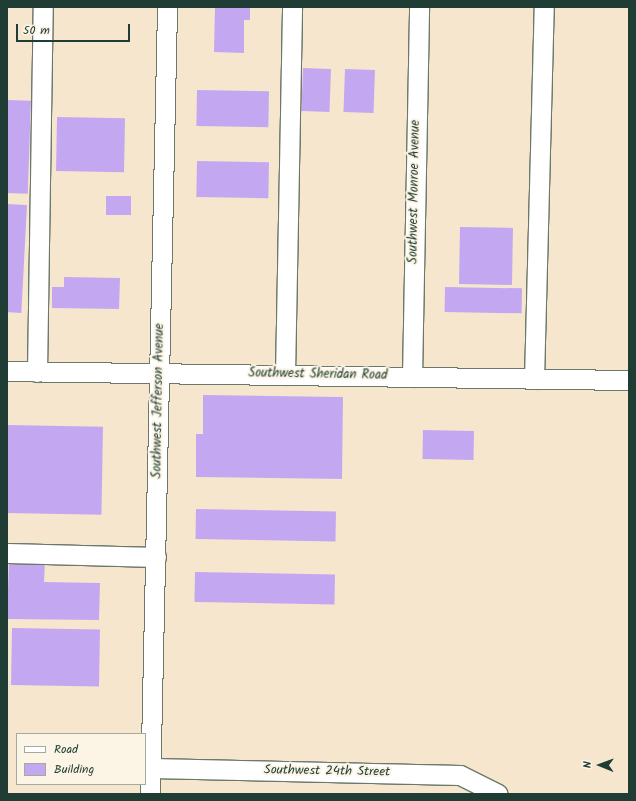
<!DOCTYPE html>
<html>
<head>
<meta charset="utf-8">
<style>
	body { margin:0 }
	#map { position:relative; width:636px; height:801px; overflow:hidden; background:#f7e6ce; font-family:Kalam,sans-serif }
	div>[style] { position:absolute }
	.building>* { inset:0; background:#c3a8f1; transform-origin:0 0 }
	.roads { filter:drop-shadow(1px 0 #6b786a) drop-shadow(-1px 0 #6b786a) drop-shadow(0 1px #6b786a) drop-shadow(0 -1px #6b786a) }
	.minor>* { height:19px; margin:-9.5px; padding:0 9.5px; transform-origin:9.5px; border-radius:9.5px; background:#fff }
	span { translate:-50% -50%; white-space:nowrap; text-align:center; line-height:1.15; -webkit-text-stroke:4px #fcf5e5; paint-order:stroke }
	.street-label { font-size:13px; color:#1f3d34 }
	.frame { position:absolute; inset:0; border:8px solid #1f3d34; pointer-events:none }
	.legend { position:absolute; left:16px; top:733px; width:130px; height:52px; box-sizing:border-box; background:#fcf5e5; border:1px solid #a4ab9e; margin:0; padding:5px 7px; list-style:none; font-size:12px; color:#1f3d34 }
	.legend li { display:flex; align-items:center; gap:8px; height:20px }
	.legend b { width:20px; border:1px solid #a4ab9e }
	.north { position:absolute; left:580px; top:745px; width:40px; height:40px; -webkit-text-stroke:3px #fcf5e5; paint-order:stroke; rotate:271deg; font-size:11px; font-weight:700; line-height:16px; text-align:center; color:#1f3d34 }
	.north::after { content:''; display:block; margin:auto; width:14px; height:18px; background:#1f3d34; clip-path:polygon(50% 0,100% 100%,50% 72%,0 100%) }
	.scale { position:absolute; left:16px; top:24px; width:114px; height:18px; box-sizing:border-box; border:2px solid #1f3d34; border-top:0; padding-left:5px; font-size:12px; line-height:14px; white-space:nowrap; color:#1f3d34; -webkit-text-stroke:3px #fcf5e5; paint-order:stroke }
</style>
</head>
<body>
<div id="map">
	<div class="building">
		<div style="clip-path:polygon(215px 7px,250px 7px,250px 20px,244px 20px,244px 53px,214px 52px)"></div>
		<div style="left:303px;top:68px;width:28px;height:43px;rotate:2deg"></div>
		<div style="left:345px;top:69px;width:30px;height:43px;rotate:2deg"></div>
		<div style="left:197px;top:90px;width:72px;height:36px;rotate:1deg"></div>
		<div style="left:7px;top:100px;width:24px;height:93px;rotate:2deg"></div>
		<div style="left:57px;top:117px;width:68px;height:54px;rotate:1deg"></div>
		<div style="left:197px;top:161px;width:72px;height:36px;rotate:1deg"></div>
		<div style="left:106px;top:196px;width:25px;height:19px"></div>
		<div style="left:7px;top:204px;width:20px;height:108px;rotate:3deg"></div>
		<div style="left:460px;top:227px;width:53px;height:57px;rotate:1deg"></div>
		<div style="clip-path:polygon(64px 277px,120px 278px,119px 309px,52px 308px,52px 287px,64px 287px)"></div>
		<div style="left:445px;top:287px;width:77px;height:25px;rotate:1deg"></div>
		<div style="clip-path:polygon(203px 395px,343px 397px,342px 479px,196px 477px,196px 434px,203px 434px)"></div>
		<div style="left:7px;top:425px;width:96px;height:88px;rotate:1deg"></div>
		<div style="left:423px;top:430px;width:51px;height:29px;rotate:1deg"></div>
		<div style="left:196px;top:509px;width:140px;height:30px;rotate:1deg"></div>
		<div style="clip-path:polygon(9px 561px,45px 562px,44px 582px,100px 583px,99px 620px,7px 619px)"></div>
		<div style="left:195px;top:572px;width:140px;height:30px;rotate:1deg"></div>
		<div style="left:12px;top:628px;width:88px;height:57px;rotate:1deg"></div>
	</div>
	<div class="roads">
		<div class="minor">
			<div style="left:7px;top:371px;width:622px;rotate:0.83deg"></div>
			<div style="left:37px;top:372px;width:365px;rotate:-89.1deg"></div>
			<div style="left:285px;top:375px;width:368px;rotate:-88.9deg"></div>
			<div style="left:412px;top:377px;width:370px;rotate:-88.9deg"></div>
			<div style="left:534px;top:379px;width:372px;rotate:-88.5deg"></div>
			<div style="left:7px;top:553px;width:149px;rotate:1.5deg"></div>
			<div style="left:152px;top:768px;width:308px;rotate:1.3deg"></div>
			<div style="left:460px;top:775px;width:42px;rotate:26.6deg"></div>
			<div style="left:150px;top:794px;width:787px;rotate:-88.76deg"></div>
		</div>
	</div>
	<div class="street-label">
		<span style="left:415px;top:192px;rotate:-89deg">Southwest Monroe Avenue</span>
		<span style="left:318px;top:375px;rotate:1deg">Southwest Sheridan Road</span>
		<span style="left:159px;top:401px;rotate:-89deg">Southwest Jefferson Avenue</span>
		<span style="left:327px;top:772px;rotate:1deg">Southwest 24th Street</span>
	</div>
	<div class="frame"></div>
	<ul class="legend">
	<li><b style="height:5px;background:#fff"></b>Road</li>
	<li><b style="height:11px;background:#c3a8f1"></b>Building</li>
	</ul>
	<div class="north">N</div>
	<div class="scale">50 m</div>
</div>
</body>
</html>
